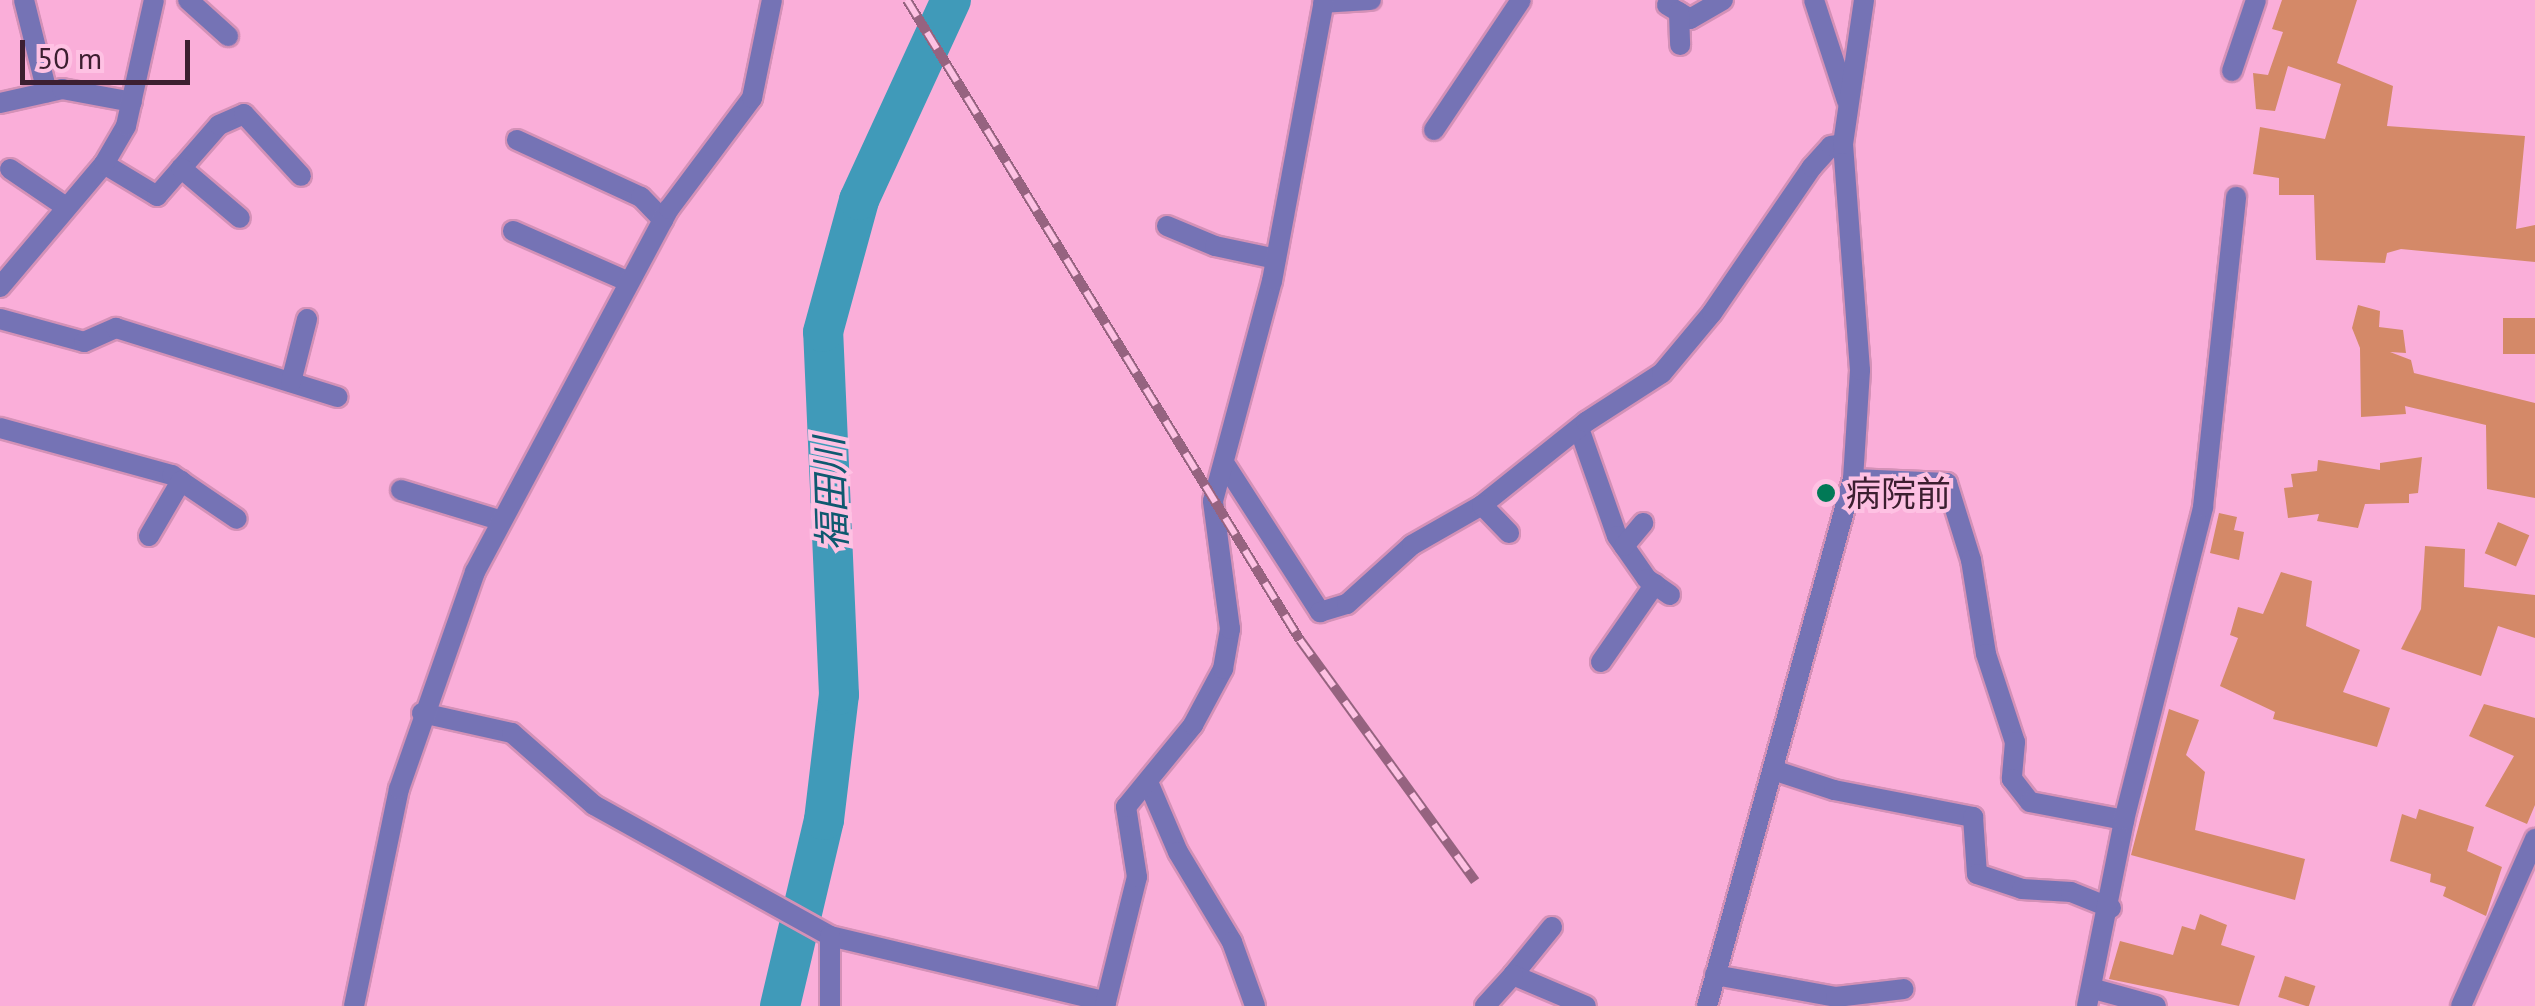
<!DOCTYPE html>
<html>
<head>
<meta charset="utf-8">
<style>
	body { margin:0 }
	#map { position:relative; width:2535px; height:1006px; overflow:hidden; background:#faaed9; font-family:"PT Sans","Noto Sans JP",sans-serif }
	div>[style] { position:absolute }
	.river>* { height:40px; margin:-20px; padding:0 20px; transform-origin:20px; border-radius:20px; background:#409ab9 }
	.building>* { inset:0; background:#d48968; transform-origin:0 0 }
	.roads { filter:drop-shadow(2px 0 #d491b7) drop-shadow(-2px 0 #d491b7) drop-shadow(0 2px #d491b7) drop-shadow(0 -2px #d491b7) }
	.street>* { height:20px; margin:-10px; padding:0 10px; transform-origin:10px; border-radius:10px; background:#7573b5 }
	.rail>* { height:10px; margin-top:-5px; transform-origin:0; background:repeating-linear-gradient(90deg,#fec1e3 0 19px,#966380 0 38px); box-sizing:border-box; border-block:2px solid #966380 }
	.dots>* { width:28px; height:28px; translate:-50% -50%; box-sizing:border-box; border:5px solid #fec1e3; border-radius:50% }
	span { translate:-50% -50%; white-space:nowrap; text-align:center; line-height:1.15; -webkit-text-stroke:8px #fec1e3; paint-order:stroke }
	.poi-label { font-size:35px; color:#3c1f30 }
	.left { translate:0 -50%; text-align:left }
	.water-label { font-size:38px; color:#0e596f; font-style:italic }
	.scale { position:absolute; left:20px; top:40px; width:170px; height:45px; box-sizing:border-box; border:5px solid #3c1f30; border-top:0; padding-left:12px; font-size:30px; line-height:35px; white-space:nowrap; color:#3c1f30; -webkit-text-stroke:8px #fec1e3; paint-order:stroke }
</style>
</head>
<body>
<div id="map">
	<div class="river">
		<div style="left:780px;top:1006px;width:191px;rotate:-76.7deg"></div>
		<div style="left:824px;top:820px;width:126px;rotate:-83.2deg"></div>
		<div style="left:839px;top:695px;width:363px;rotate:-92.5deg"></div>
		<div style="left:823px;top:332px;width:137px;rotate:-74.7deg"></div>
		<div style="left:859px;top:200px;width:220px;rotate:-65.3deg"></div>
	</div>
	<div class="building">
		<div style="clip-path:polygon(2282px 0,2357px 0,2337px 63px,2393px 86px,2387px 126px,2525px 136px,2516px 229px,2535px 225px,2535px 262px,2401px 249px,2387px 253px,2385px 263px,2316px 260px,2314px 195px,2279px 195px,2279px 178px,2253px 174px,2260px 127px,2325px 139px,2341px 84px,2288px 66px,2275px 111px,2256px 109px,2253px 73px,2268px 75px,2283px 32px,2272px 29px)"></div>
		<div style="clip-path:polygon(2358px 305px,2380px 311px,2379px 327px,2403px 330px,2406px 353px,2390px 352px,2411px 360px,2414px 373px,2535px 403px,2535px 498px,2487px 489px,2486px 425px,2405px 406px,2406px 414px,2361px 417px,2360px 348px,2352px 328px)"></div>
		<div style="left:2503px;top:318px;width:32px;height:36px"></div>
		<div style="clip-path:polygon(2422px 457px,2418px 493px,2409px 494px,2409px 503px,2365px 504px,2358px 528px,2317px 521px,2319px 514px,2288px 518px,2284px 488px,2293px 487px,2291px 474px,2317px 471px,2318px 460px,2380px 470px,2380px 463px)"></div>
		<div style="clip-path:polygon(2219px 513px,2237px 517px,2234px 530px,2244px 532px,2239px 560px,2210px 553px)"></div>
		<div style="left:2498px;top:522px;width:34px;height:34px;rotate:23deg"></div>
		<div style="clip-path:polygon(2425px 546px,2465px 549px,2464px 587px,2535px 595px,2535px 638px,2498px 626px,2481px 676px,2401px 649px,2421px 609px)"></div>
		<div style="clip-path:polygon(2281px 572px,2312px 581px,2306px 626px,2360px 650px,2343px 692px,2390px 708px,2377px 747px,2273px 719px,2275px 712px,2220px 686px,2238px 638px,2230px 635px,2238px 607px,2263px 614px)"></div>
		<div style="clip-path:polygon(2484px 704px,2535px 718px,2535px 805px,2527px 824px,2485px 806px,2514px 756px,2469px 736px)"></div>
		<div style="clip-path:polygon(2169px 709px,2199px 720px,2186px 755px,2205px 772px,2195px 830px,2305px 859px,2295px 900px,2131px 855px)"></div>
		<div style="clip-path:polygon(2419px 809px,2474px 827px,2467px 851px,2502px 867px,2486px 916px,2443px 896px,2446px 887px,2430px 882px,2431px 874px,2390px 861px,2402px 814px,2416px 819px)"></div>
		<div style="clip-path:polygon(2200px 914px,2227px 925px,2221px 945px,2255px 956px,2239px 1006px,2109px 979px,2120px 941px,2173px 955px,2182px 926px,2195px 930px)"></div>
		<div style="left:2285px;top:976px;width:32px;height:22px;rotate:18deg"></div>
	</div>
	<div class="roads">
		<div class="street">
			<div style="left:24px;top:0;width:95px;rotate:76deg"></div>
			<div style="left:188px;top:0;width:54px;rotate:42deg"></div>
			<div style="left:1814px;top:0;width:106px;rotate:71.9deg"></div>
			<div style="left:1323px;top:3px;width:48px;rotate:-3.6deg"></div>
			<div style="left:1667px;top:5px;width:27px;rotate:31deg"></div>
			<div style="left:1690px;top:19px;width:38px;rotate:-30deg"></div>
			<div style="left:1679px;top:12px;width:33px;rotate:88deg"></div>
			<div style="left:2232px;top:71px;width:75px;rotate:-71.3deg"></div>
			<div style="left:0;top:103px;width:64px;rotate:-12.7deg"></div>
			<div style="left:62px;top:89px;width:71px;rotate:10.5deg"></div>
			<div style="left:1434px;top:130px;width:156px;rotate:-56.2deg"></div>
			<div style="left:517px;top:140px;width:136px;rotate:24.7deg"></div>
			<div style="left:641px;top:197px;width:32px;rotate:46deg"></div>
			<div style="left:104px;top:164px;width:62px;rotate:31.1deg"></div>
			<div style="left:157px;top:196px;width:94px;rotate:-48.9deg"></div>
			<div style="left:219px;top:125px;width:27px;rotate:-24deg"></div>
			<div style="left:244px;top:114px;width:84px;rotate:47.4deg"></div>
			<div style="left:181px;top:168px;width:77px;rotate:40.3deg"></div>
			<div style="left:10px;top:169px;width:68px;rotate:34.2deg"></div>
			<div style="left:1167px;top:226px;width:52px;rotate:22.6deg"></div>
			<div style="left:1215px;top:246px;width:62px;rotate:12deg"></div>
			<div style="left:513px;top:231px;width:127px;rotate:23.7deg"></div>
			<div style="left:0;top:287px;width:161px;rotate:-49.8deg"></div>
			<div style="left:104px;top:164px;width:44px;rotate:-59.9deg"></div>
			<div style="left:126px;top:126px;width:129px;rotate:-77.5deg"></div>
			<div style="left:0;top:319px;width:87px;rotate:15.3deg"></div>
			<div style="left:84px;top:342px;width:35px;rotate:-24deg"></div>
			<div style="left:116px;top:328px;width:232px;rotate:17.3deg"></div>
			<div style="left:291px;top:382px;width:65px;rotate:-75.7deg"></div>
			<div style="left:0;top:428px;width:178px;rotate:15.3deg"></div>
			<div style="left:172px;top:475px;width:78px;rotate:34.1deg"></div>
			<div style="left:1580px;top:431px;width:111px;rotate:70.6deg"></div>
			<div style="left:1617px;top:536px;width:52px;rotate:55.1deg"></div>
			<div style="left:1647px;top:579px;width:28px;rotate:35deg"></div>
			<div style="left:1226px;top:466px;width:174px;rotate:57.2deg"></div>
			<div style="left:1320px;top:612px;width:28px;rotate:-17deg"></div>
			<div style="left:1347px;top:604px;width:88px;rotate:-42.2deg"></div>
			<div style="left:1412px;top:545px;width:81px;rotate:-29.7deg"></div>
			<div style="left:1482px;top:505px;width:133px;rotate:-38.6deg"></div>
			<div style="left:1586px;top:422px;width:90px;rotate:-32.8deg"></div>
			<div style="left:1662px;top:373px;width:78px;rotate:-50.2deg"></div>
			<div style="left:1712px;top:313px;width:177px;rotate:-55.6deg"></div>
			<div style="left:1812px;top:167px;width:28px;rotate:-48deg"></div>
			<div style="left:1831px;top:146px;width:12px;rotate:-9deg"></div>
			<div style="left:1853px;top:479px;width:94px;rotate:2.4deg"></div>
			<div style="left:1947px;top:483px;width:81px;rotate:72.7deg"></div>
			<div style="left:1971px;top:560px;width:95px;rotate:80.9deg"></div>
			<div style="left:1986px;top:654px;width:93px;rotate:71.8deg"></div>
			<div style="left:2015px;top:742px;width:37px;rotate:95deg"></div>
			<div style="left:2012px;top:779px;width:29px;rotate:52deg"></div>
			<div style="left:2030px;top:802px;width:96px;rotate:10.8deg"></div>
			<div style="left:401px;top:490px;width:102px;rotate:17deg"></div>
			<div style="left:1482px;top:505px;width:39px;rotate:46deg"></div>
			<div style="left:149px;top:536px;width:64px;rotate:-59.8deg"></div>
			<div style="left:1624px;top:546px;width:30px;rotate:-50deg"></div>
			<div style="left:1601px;top:662px;width:95px;rotate:-55.3deg"></div>
			<div style="left:422px;top:713px;width:92px;rotate:12.5deg"></div>
			<div style="left:512px;top:733px;width:109px;rotate:41.3deg"></div>
			<div style="left:594px;top:805px;width:270px;rotate:29deg"></div>
			<div style="left:830px;top:936px;width:284px;rotate:13.4deg"></div>
			<div style="left:1776px;top:771px;width:61px;rotate:18.1deg"></div>
			<div style="left:1834px;top:790px;width:142px;rotate:11deg"></div>
			<div style="left:1973px;top:817px;width:57px;rotate:86deg"></div>
			<div style="left:1977px;top:874px;width:47px;rotate:18.4deg"></div>
			<div style="left:2022px;top:889px;width:49px;rotate:3.5deg"></div>
			<div style="left:2071px;top:892px;width:43px;rotate:21.8deg"></div>
			<div style="left:1148px;top:782px;width:76px;rotate:66.8deg"></div>
			<div style="left:1178px;top:852px;width:105px;rotate:59deg"></div>
			<div style="left:1232px;top:942px;width:68px;rotate:70.2deg"></div>
			<div style="left:1552px;top:927px;width:62px;rotate:129.1deg"></div>
			<div style="left:1513px;top:975px;width:79px;rotate:23deg"></div>
			<div style="left:1715px;top:975px;width:123px;rotate:10.3deg"></div>
			<div style="left:1836px;top:997px;width:68px;rotate:-6.7deg"></div>
			<div style="left:2094px;top:989px;width:64px;rotate:15.3deg"></div>
			<div style="left:354px;top:1006px;width:222px;rotate:-78.3deg"></div>
			<div style="left:399px;top:789px;width:230px;rotate:-70.7deg"></div>
			<div style="left:475px;top:572px;width:412px;rotate:-61.9deg"></div>
			<div style="left:669px;top:209px;width:139px;rotate:-53.2deg"></div>
			<div style="left:752px;top:98px;width:100px;rotate:-78.5deg"></div>
			<div style="left:830px;top:1006px;width:70px;rotate:-90deg"></div>
			<div style="left:1105px;top:1006px;width:133px;rotate:-76.1deg"></div>
			<div style="left:1137px;top:877px;width:71px;rotate:-98.9deg"></div>
			<div style="left:1126px;top:807px;width:106px;rotate:-50.7deg"></div>
			<div style="left:1193px;top:725px;width:64px;rotate:-61.8deg"></div>
			<div style="left:1223px;top:669px;width:41px;rotate:-80.1deg"></div>
			<div style="left:1230px;top:629px;width:129px;rotate:-97.6deg"></div>
			<div style="left:1213px;top:501px;width:228px;rotate:-75deg"></div>
			<div style="left:1272px;top:281px;width:286px;rotate:-79.5deg"></div>
			<div style="left:1485px;top:1006px;width:42px;rotate:-47.9deg"></div>
			<div style="left:1707px;top:1006px;width:547px;rotate:-74.52deg"></div>
			<div style="left:1853px;top:479px;width:109px;rotate:-86.3deg"></div>
			<div style="left:1860px;top:370px;width:227px;rotate:-94.3deg"></div>
			<div style="left:1843px;top:144px;width:146px;rotate:-81.7deg"></div>
			<div style="left:2087px;top:1006px;width:190px;rotate:-78.7deg"></div>
			<div style="left:2124px;top:820px;width:323px;rotate:-75.8deg"></div>
			<div style="left:2203px;top:507px;width:312px;rotate:-83.9deg"></div>
			<div style="left:2461px;top:1006px;width:183px;rotate:-66.1deg"></div>
		</div>
	</div>
	<div class="rail">
		<div style="left:907px;top:0;width:751px;rotate:58.45deg"></div>
		<div style="left:1300px;top:640px;width:298px;rotate:54deg"></div>
	</div>
	<div class="dots">
		<div style="left:1826px;top:493px;background:#017956"></div>
	</div>
	<div class="poi-label">
		<span class="left" style="left:1846px;top:493px">病院前</span>
	</div>
	<div class="water-label">
		<span style="left:830px;top:494px;rotate:-92deg">福田川</span>
	</div>
	<div class="scale">50 m</div>
</div>
</body>
</html>
